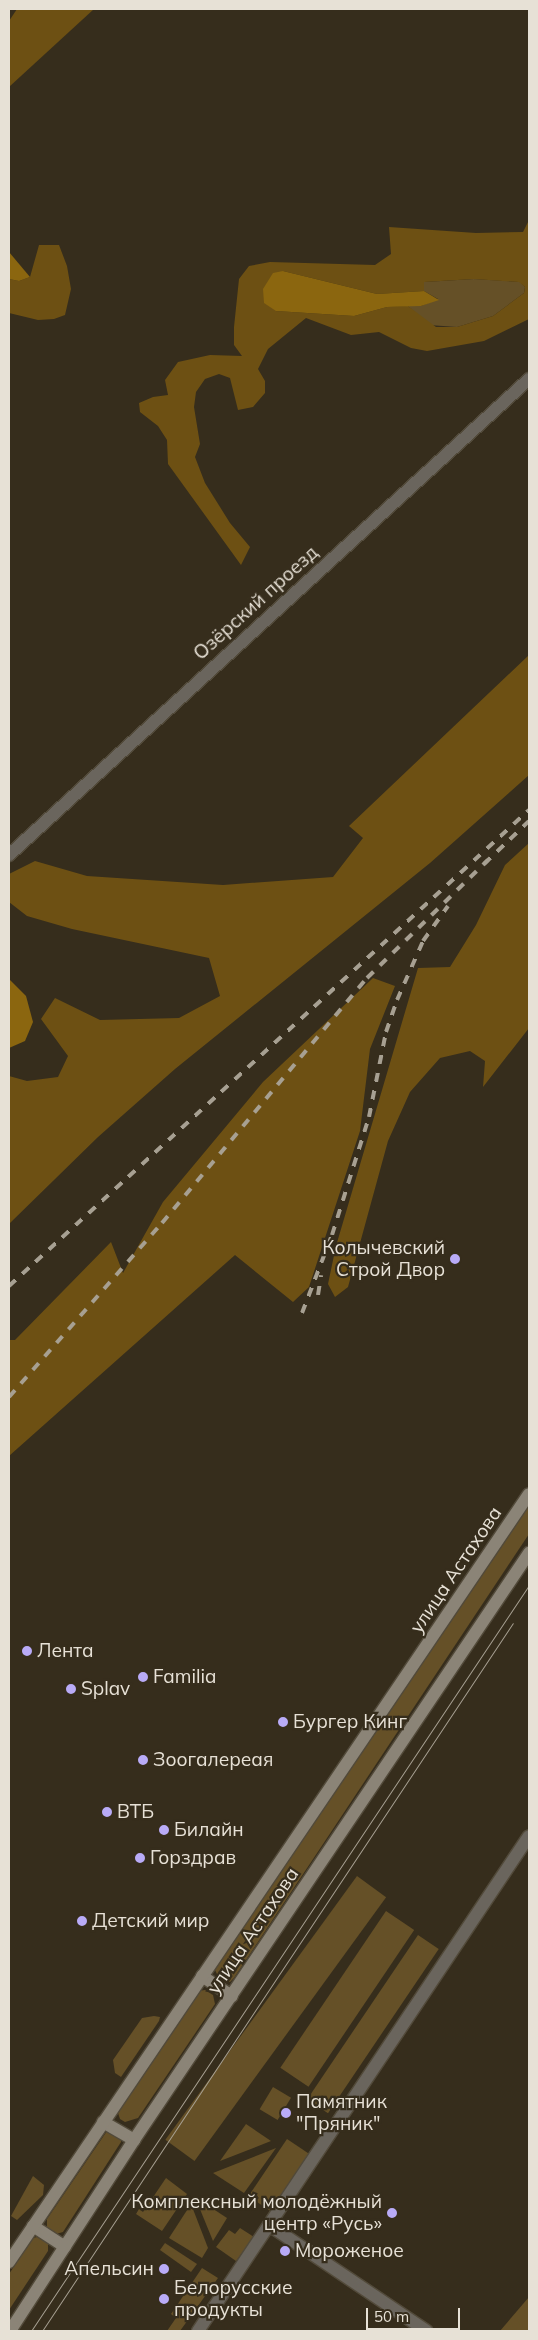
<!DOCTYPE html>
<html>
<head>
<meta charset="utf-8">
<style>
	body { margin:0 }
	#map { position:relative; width:538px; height:2340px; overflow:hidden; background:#362d1c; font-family:Mulish,sans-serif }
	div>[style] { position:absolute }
	.green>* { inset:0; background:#655027; transform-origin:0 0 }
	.forest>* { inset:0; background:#6d5013 }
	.water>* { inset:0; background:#8b660f }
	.roads { filter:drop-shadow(1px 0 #524a3a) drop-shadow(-1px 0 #524a3a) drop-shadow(0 1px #524a3a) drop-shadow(0 -1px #524a3a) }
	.minor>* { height:12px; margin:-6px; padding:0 6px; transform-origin:6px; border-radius:6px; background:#6a655d }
	.tertiary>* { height:12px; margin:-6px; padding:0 6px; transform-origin:6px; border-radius:6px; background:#6a655d }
	.secondary>* { height:12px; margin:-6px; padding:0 6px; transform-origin:6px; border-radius:6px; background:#8b8477 }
	.tram>* { height:1px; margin:-0.5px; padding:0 0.5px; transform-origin:0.5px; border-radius:0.5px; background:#a7a092 }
	.rail>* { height:4px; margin-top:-2px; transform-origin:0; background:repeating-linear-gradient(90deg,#a7a092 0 9px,transparent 0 18px) }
	.dots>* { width:14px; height:14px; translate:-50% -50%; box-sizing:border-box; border:2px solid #362d1c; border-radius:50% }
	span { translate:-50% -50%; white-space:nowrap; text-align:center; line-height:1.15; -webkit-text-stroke:4.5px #362d1c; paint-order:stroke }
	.street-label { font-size:19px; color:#e7e1d6 }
	.poi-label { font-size:19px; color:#e7e1d6 }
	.right { translate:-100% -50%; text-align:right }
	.left { translate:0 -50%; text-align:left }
	.frame { position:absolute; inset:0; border:10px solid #e7e1d6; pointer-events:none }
	.scale { position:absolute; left:366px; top:2308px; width:94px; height:22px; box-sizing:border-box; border:2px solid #e7e1d6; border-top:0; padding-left:6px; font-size:15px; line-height:18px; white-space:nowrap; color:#e7e1d6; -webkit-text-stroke:4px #362d1c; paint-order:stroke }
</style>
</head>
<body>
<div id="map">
	<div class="green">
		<div style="clip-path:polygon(474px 279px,520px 282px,525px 287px,524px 293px,493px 316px,457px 327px,429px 325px,408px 306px,421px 306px,438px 299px,424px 291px,424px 282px)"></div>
		<div style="clip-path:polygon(529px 1506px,529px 1534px,234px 1978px,230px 1982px,220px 1980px,214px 1968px)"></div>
		<div style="left:357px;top:1876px;width:36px;height:326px;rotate:36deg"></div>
		<div style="left:386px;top:1911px;width:34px;height:189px;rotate:34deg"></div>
		<div style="left:418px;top:1935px;width:25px;height:198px;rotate:34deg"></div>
		<div style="clip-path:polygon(205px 1990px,213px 1995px,215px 2004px,138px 2118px,125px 2122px,120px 2119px,117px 2110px,198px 1991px)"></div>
		<div style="clip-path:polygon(154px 2016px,160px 2017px,159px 2021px,121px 2077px,115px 2073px,113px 2060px,142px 2018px)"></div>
		<div style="left:273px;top:2087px;width:21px;height:26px;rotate:31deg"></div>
		<div style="clip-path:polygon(246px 2124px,271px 2141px,220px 2161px)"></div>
		<div style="clip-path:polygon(107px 2131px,121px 2138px,121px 2142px,63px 2232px,56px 2234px,47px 2228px,47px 2219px)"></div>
		<div style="left:287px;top:2139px;width:27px;height:69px;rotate:34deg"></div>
		<div style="clip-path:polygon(276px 2148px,244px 2193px,213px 2173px)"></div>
		<div style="clip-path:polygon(33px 2176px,44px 2185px,43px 2195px,17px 2220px,11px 2216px)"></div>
		<div style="clip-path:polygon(166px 2178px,187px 2194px,162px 2231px,136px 2214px,139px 2209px,143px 2212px)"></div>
		<div style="clip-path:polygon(195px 2197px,227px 2218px,213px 2241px)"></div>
		<div style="clip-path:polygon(191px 2204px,208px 2248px,202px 2258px,169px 2238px)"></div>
		<div style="clip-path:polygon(240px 2228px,254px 2237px,236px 2261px,216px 2247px,229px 2230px,235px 2234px)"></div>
		<div style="clip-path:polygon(37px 2237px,48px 2243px,48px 2251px,9px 2310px,9px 2274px,33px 2238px)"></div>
		<div style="clip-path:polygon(165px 2243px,197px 2264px,191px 2272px,160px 2250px)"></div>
		<div style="clip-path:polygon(202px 2268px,218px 2278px,180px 2331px,167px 2331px,176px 2318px,171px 2314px)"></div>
		<div style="clip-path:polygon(529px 2297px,529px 2331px,500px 2331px)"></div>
	</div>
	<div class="forest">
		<div style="clip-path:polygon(17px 9px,94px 9px,9px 87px,9px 21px)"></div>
		<div style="clip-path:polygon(evenodd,529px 220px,529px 319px,484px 341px,427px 351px,411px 348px,379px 332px,351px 335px,306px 318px,268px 349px,258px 369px,265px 381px,265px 393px,253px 407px,238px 410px,230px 378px,219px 374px,205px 379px,196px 392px,194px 407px,200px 444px,195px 457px,205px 483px,230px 523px,250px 547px,241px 565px,168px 464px,167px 440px,158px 426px,140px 412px,139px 403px,153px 397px,168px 395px,165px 380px,178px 362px,210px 355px,242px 356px,234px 345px,234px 327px,239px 279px,249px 266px,270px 262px,375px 265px,391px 254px,389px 227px,476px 233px,523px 232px,529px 220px,283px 271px,377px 294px,424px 291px,424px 282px,474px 279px,519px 282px,525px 287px,524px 293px,493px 316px,457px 327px,436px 327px,408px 306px,387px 307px,354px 316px,276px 311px,283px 271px)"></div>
		<div style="clip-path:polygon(39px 245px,59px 245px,67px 266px,71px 289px,65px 315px,54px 319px,38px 320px,9px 313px,9px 279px,19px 281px,30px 277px)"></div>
		<div style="clip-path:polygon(529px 655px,529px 775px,430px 863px,175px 1069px,98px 1137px,9px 1224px,9px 1076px,27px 1081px,58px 1077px,68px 1056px,41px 1019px,55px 998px,100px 1020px,179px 1018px,220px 996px,209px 958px,72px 929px,27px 916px,9px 902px,9px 874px,35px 861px,87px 876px,223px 885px,333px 877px,363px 838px,349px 826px)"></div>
		<div style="clip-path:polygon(529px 843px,529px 1028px,483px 1087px,485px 1061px,470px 1051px,440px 1058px,410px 1092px,388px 1141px,348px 1287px,335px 1297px,328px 1284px,336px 1246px,418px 968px,450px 967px,476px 925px,505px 865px)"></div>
		<div style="clip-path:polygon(373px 978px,395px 986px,370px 1049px,360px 1131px,309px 1287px,293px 1302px,235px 1255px,9px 1456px,9px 1340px,15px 1340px,111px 1242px,123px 1273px,163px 1202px,263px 1082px)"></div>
	</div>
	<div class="water">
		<div style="clip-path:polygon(9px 252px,30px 277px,19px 281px,9px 279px)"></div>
		<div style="clip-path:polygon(283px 271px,377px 294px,424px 291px,439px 300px,421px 306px,387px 307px,354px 316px,276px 311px,264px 303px,263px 289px,273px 273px)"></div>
		<div style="clip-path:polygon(9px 979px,26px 996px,33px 1022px,25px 1041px,9px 1048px)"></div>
	</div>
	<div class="roads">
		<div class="minor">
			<div style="left:9px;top:855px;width:705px;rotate:-42.47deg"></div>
			<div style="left:269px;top:2225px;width:190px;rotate:33.9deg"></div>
		</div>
		<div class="tertiary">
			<div style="left:198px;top:2331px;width:595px;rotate:-56.23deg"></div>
		</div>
		<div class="secondary">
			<div style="left:202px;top:1976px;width:36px;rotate:34deg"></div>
			<div style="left:103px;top:2122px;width:36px;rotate:30deg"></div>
			<div style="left:33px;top:2226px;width:38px;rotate:33deg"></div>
			<div style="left:9px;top:2262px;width:927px;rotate:-55.9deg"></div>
			<div style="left:10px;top:2331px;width:228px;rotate:-57deg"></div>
			<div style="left:134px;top:2140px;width:708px;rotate:-56.06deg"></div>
		</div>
	</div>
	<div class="tram">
		<div style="left:31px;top:2331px;width:897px;rotate:-56.27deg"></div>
		<div style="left:42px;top:2331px;width:850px;rotate:-56.37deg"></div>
	</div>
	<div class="rail">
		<div style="left:484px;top:864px;width:62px;rotate:-43.7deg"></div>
		<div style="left:9px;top:1286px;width:705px;rotate:-42.47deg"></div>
		<div style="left:318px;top:1295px;width:20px;rotate:-81deg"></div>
		<div style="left:302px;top:1313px;width:84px;rotate:-69deg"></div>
		<div style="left:332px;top:1235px;width:124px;rotate:-72.6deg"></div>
		<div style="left:369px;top:1117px;width:87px;rotate:-78.7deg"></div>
		<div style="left:386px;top:1032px;width:34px;rotate:-71deg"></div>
		<div style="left:397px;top:1000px;width:64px;rotate:-66.2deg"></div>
		<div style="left:423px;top:941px;width:43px;rotate:-54.5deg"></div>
		<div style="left:9px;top:1397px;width:232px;rotate:-48.7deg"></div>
		<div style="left:162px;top:1223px;width:319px;rotate:-50.1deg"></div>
		<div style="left:367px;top:978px;width:169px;rotate:-44.3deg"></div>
	</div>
	<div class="dots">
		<div style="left:455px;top:1259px;background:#b9abf7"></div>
		<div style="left:27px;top:1651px;background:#b9abf7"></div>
		<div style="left:143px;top:1677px;background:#b9abf7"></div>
		<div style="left:71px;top:1689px;background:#b9abf7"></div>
		<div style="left:283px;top:1722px;background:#b9abf7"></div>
		<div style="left:143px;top:1760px;background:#b9abf7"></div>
		<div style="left:107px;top:1812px;background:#b9abf7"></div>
		<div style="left:164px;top:1830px;background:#b9abf7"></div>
		<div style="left:140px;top:1858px;background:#b9abf7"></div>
		<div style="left:82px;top:1921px;background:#b9abf7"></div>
		<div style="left:286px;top:2113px;background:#b9abf7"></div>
		<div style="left:392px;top:2213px;background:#b9abf7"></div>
		<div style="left:285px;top:2251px;background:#b9abf7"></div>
		<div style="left:164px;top:2269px;background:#b9abf7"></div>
		<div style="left:164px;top:2299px;background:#b9abf7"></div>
	</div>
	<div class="street-label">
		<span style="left:256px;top:603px;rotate:-42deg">Озёрский проезд</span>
		<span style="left:456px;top:1570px;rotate:-56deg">улица Астахова</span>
		<span style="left:253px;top:1931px;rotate:-56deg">улица Астахова</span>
	</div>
	<div class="poi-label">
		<span class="right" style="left:445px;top:1259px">Колычевский<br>Строй Двор</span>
		<span class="left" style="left:37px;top:1651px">Лента</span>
		<span class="left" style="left:153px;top:1677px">Familia</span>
		<span class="left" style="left:81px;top:1689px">Splav</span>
		<span class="left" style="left:293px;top:1722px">Бургер Кинг</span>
		<span class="left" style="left:153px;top:1760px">Зоогалереая</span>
		<span class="left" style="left:117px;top:1812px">ВТБ</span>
		<span class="left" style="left:174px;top:1830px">Билайн</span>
		<span class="left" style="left:150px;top:1858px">Горздрав</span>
		<span class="left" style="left:92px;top:1921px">Детский мир</span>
		<span class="left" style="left:296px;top:2113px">Памятник<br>"Пряник"</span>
		<span class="right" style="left:382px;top:2213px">Комплексный молодёжный<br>центр «Русь»</span>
		<span class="left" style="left:295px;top:2251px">Мороженое</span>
		<span class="right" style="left:154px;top:2269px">Апельсин</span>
		<span class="left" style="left:174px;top:2299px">Белорусские<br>продукты</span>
	</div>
	<div class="frame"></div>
	<div class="scale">50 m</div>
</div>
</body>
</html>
